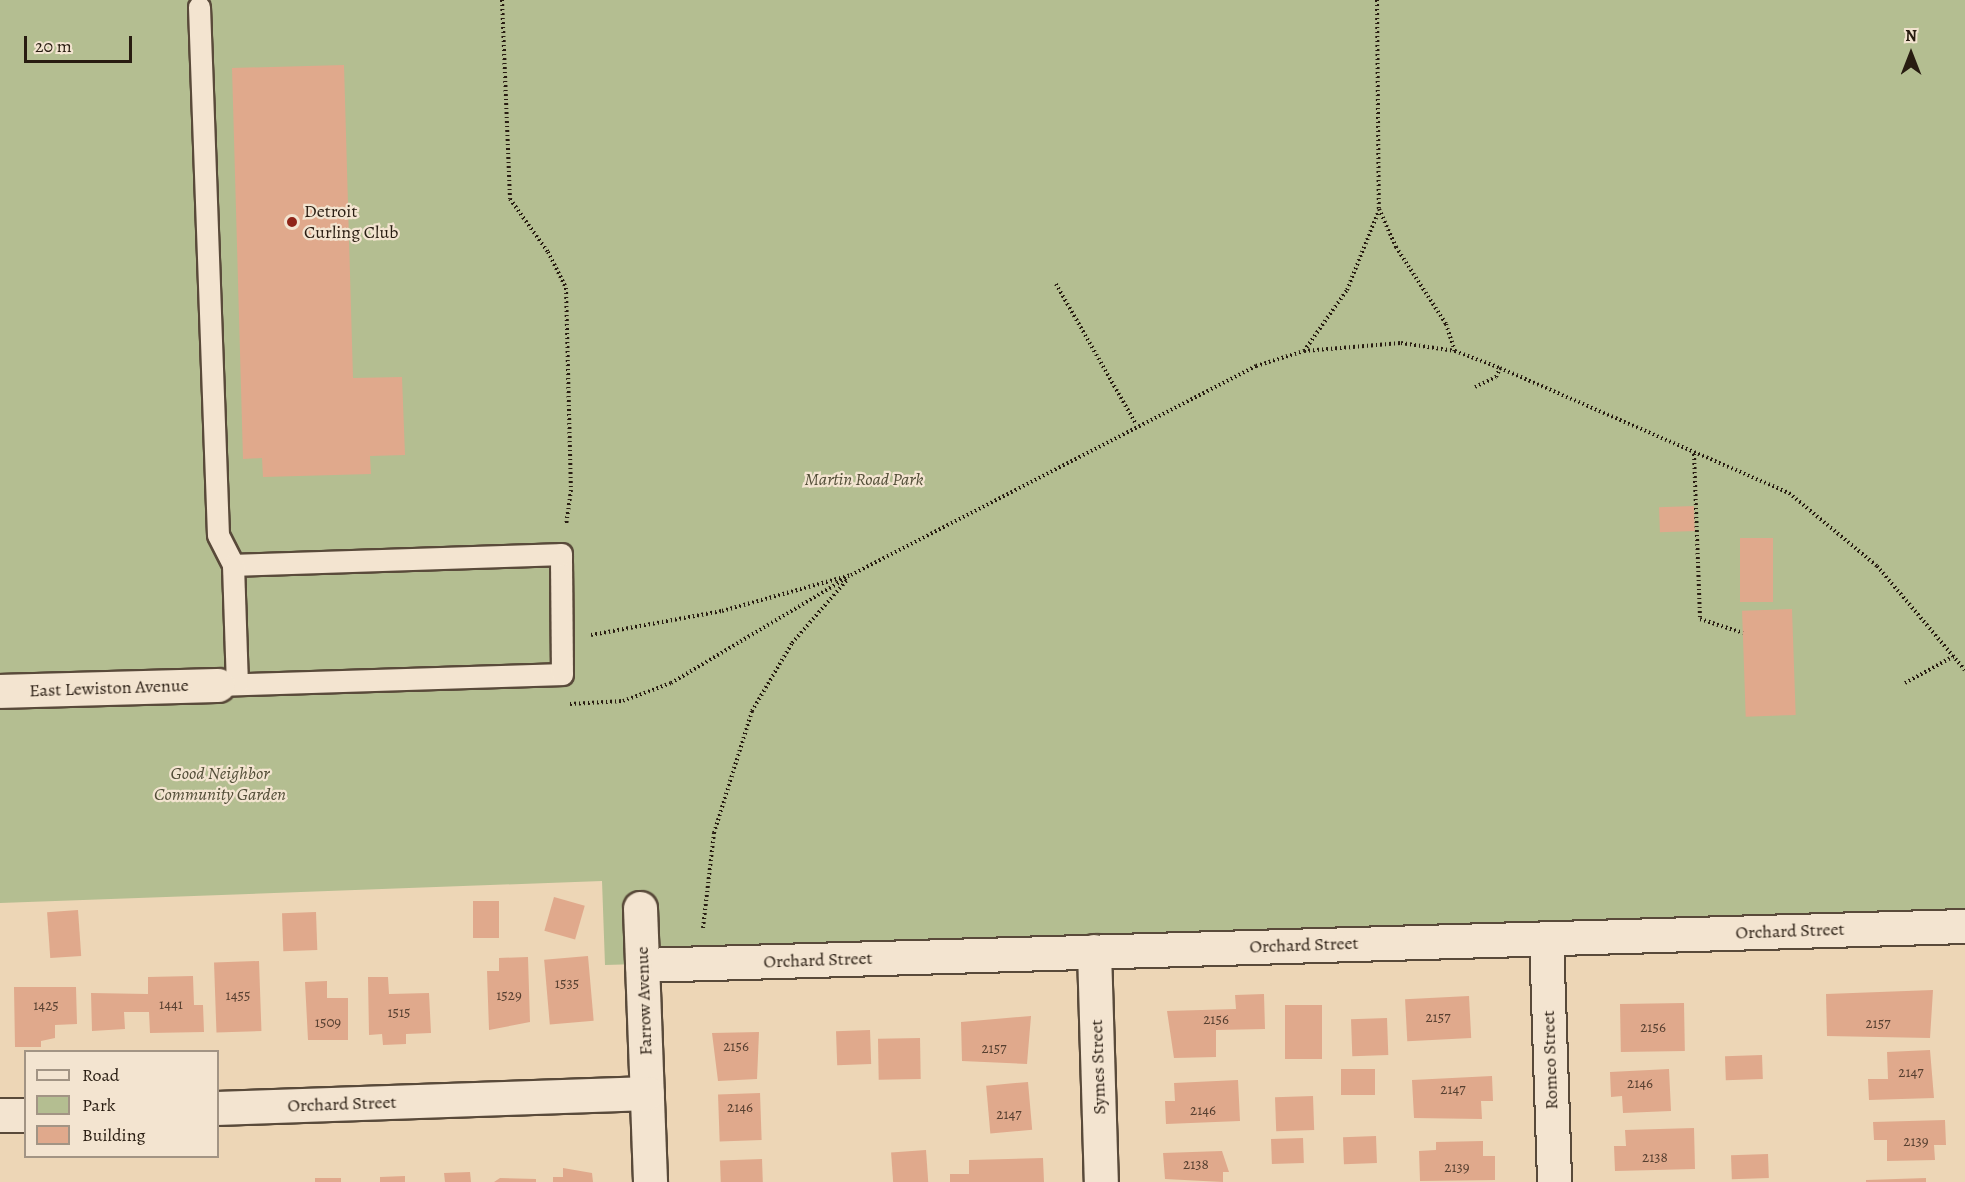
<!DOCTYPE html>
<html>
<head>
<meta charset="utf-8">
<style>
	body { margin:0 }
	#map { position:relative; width:1965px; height:1182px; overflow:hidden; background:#edd6b6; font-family:Alegreya,serif }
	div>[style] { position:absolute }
	.green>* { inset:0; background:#b4be91 }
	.building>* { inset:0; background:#e0a98c; transform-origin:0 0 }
	.path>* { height:4px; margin-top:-2px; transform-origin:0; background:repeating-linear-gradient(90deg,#281c11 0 1.5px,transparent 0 4.5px) }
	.roads { filter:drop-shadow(2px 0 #594a3a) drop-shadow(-2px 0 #594a3a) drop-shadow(0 2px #594a3a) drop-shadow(0 -2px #594a3a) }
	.service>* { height:21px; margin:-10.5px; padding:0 10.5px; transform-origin:10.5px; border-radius:10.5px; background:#f3e4d0 }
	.minor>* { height:33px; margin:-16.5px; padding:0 16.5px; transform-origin:16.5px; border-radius:16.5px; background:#f3e4d0 }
	.dots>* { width:16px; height:16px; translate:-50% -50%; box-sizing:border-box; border:3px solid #f3e4d0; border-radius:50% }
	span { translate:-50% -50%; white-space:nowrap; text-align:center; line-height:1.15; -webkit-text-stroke:4.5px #f3e4d0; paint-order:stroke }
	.number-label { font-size:15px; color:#563f30 }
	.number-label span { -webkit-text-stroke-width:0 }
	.poi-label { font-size:18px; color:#281c11 }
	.left { translate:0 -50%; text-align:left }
	.park-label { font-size:18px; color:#524d37; font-style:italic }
	.street-label { font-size:18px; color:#281c11 }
	.legend { position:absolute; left:24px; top:1050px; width:195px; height:108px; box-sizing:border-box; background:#f3e4d0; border:2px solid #a29484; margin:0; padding:8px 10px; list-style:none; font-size:18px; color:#281c11 }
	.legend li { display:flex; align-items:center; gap:12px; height:30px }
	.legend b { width:30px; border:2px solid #a29484 }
	.north { position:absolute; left:1881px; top:24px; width:60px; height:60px; -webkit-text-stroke:4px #f3e4d0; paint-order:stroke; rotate:0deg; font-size:16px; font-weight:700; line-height:24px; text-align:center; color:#281c11 }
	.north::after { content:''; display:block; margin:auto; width:21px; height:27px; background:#281c11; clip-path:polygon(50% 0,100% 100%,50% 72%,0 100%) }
	.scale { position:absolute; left:24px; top:36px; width:108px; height:27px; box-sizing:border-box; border:3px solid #281c11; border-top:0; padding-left:8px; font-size:18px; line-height:21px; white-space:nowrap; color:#281c11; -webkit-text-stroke:4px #f3e4d0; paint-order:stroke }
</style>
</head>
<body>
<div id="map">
	<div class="green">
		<div style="clip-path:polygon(0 0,1965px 0,1965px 925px,605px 965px,602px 881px,0 903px)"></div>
	</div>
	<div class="building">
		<div style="clip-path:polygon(344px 65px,353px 378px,402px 377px,405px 455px,370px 456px,371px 474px,263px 477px,262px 458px,243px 459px,232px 68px)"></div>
		<div style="left:1694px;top:506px;width:25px;height:35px;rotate:88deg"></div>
		<div style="left:1740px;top:538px;width:33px;height:64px"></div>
		<div style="left:1792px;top:609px;width:106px;height:50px;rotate:88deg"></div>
		<div style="left:554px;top:897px;width:32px;height:35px;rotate:16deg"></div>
		<div style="left:499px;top:901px;width:37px;height:26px;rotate:90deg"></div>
		<div style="left:78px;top:910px;width:46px;height:31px;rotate:86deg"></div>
		<div style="left:316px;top:912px;width:38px;height:34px;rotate:88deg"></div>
		<div style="left:588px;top:956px;width:65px;height:44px;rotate:85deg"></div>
		<div style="clip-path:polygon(528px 957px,530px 1022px,489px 1030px,487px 971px,499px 971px,499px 958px)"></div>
		<div style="left:259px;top:961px;width:70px;height:45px;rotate:88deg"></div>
		<div style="clip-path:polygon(193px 976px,194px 1005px,203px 1005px,204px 1032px,150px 1033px,149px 1012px,124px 1012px,125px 1029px,92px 1031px,91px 993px,148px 994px,148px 977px)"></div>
		<div style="clip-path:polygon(368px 977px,388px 977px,389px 994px,429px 993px,431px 1033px,406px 1034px,406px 1044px,383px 1045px,382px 1034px,369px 1035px)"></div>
		<div style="clip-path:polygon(327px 981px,327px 998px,348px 998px,348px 1040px,308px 1040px,305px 982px)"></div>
		<div style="clip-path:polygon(14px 987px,76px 987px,77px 1024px,55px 1025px,55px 1038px,41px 1041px,41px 1047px,15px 1047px)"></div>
		<div style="clip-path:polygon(1933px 990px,1930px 1038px,1827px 1036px,1826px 994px)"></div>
		<div style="clip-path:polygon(1264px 994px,1265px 1029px,1216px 1030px,1216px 1057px,1174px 1058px,1167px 1011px,1236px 1009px,1235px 995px)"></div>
		<div style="left:1469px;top:996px;width:42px;height:64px;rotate:87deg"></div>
		<div style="left:1684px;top:1003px;width:48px;height:64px;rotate:89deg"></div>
		<div style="left:1285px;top:1005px;width:37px;height:54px"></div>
		<div style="clip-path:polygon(1031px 1016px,1027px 1064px,962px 1061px,961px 1022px)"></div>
		<div style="left:1387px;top:1018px;width:37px;height:36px;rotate:88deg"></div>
		<div style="left:870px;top:1030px;width:34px;height:34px;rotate:88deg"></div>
		<div style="clip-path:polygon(759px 1032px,757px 1079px,718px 1081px,712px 1033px)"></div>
		<div style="left:920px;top:1038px;width:41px;height:42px;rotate:89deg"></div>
		<div style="clip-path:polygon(1930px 1050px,1934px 1098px,1869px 1100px,1868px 1079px,1888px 1079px,1887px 1052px)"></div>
		<div style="left:1762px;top:1055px;width:24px;height:37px;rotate:88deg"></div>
		<div style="left:1341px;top:1069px;width:34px;height:26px"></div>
		<div style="clip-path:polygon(1669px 1069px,1671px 1111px,1623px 1113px,1622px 1096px,1611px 1097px,1610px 1072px)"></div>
		<div style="clip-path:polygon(1492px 1076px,1493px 1101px,1481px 1101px,1482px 1119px,1414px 1118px,1412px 1080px)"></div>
		<div style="clip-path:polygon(1238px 1080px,1240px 1121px,1166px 1124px,1165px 1101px,1175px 1101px,1174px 1083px)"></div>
		<div style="left:1028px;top:1082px;width:48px;height:42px;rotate:85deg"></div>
		<div style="left:760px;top:1093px;width:47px;height:42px;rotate:88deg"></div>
		<div style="left:1313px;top:1096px;width:34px;height:38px;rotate:88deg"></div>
		<div style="clip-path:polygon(1945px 1120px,1946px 1145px,1934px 1145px,1935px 1160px,1887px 1161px,1887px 1140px,1874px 1140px,1873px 1122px)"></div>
		<div style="clip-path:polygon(1694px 1128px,1695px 1169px,1615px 1171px,1614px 1146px,1626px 1146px,1625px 1130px)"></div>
		<div style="left:1376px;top:1136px;width:27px;height:33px;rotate:88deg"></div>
		<div style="left:1303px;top:1138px;width:25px;height:32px;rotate:88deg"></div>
		<div style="clip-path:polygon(1483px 1141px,1483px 1156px,1495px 1156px,1495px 1180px,1420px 1181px,1419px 1151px,1436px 1150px,1436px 1142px)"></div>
		<div style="left:926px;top:1150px;width:32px;height:35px;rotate:86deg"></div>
		<div style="clip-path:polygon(1222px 1151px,1229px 1172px,1223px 1172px,1223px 1182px,1165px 1179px,1163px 1153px)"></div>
		<div style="left:1768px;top:1154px;width:24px;height:37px;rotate:88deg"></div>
		<div style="clip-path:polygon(1043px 1158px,1044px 1182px,950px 1182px,950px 1174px,969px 1174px,969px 1160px)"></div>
		<div style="left:762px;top:1159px;width:23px;height:42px;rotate:88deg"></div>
		<div style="clip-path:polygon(563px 1168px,592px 1173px,593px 1182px,553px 1182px,553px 1177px,563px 1177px)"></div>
		<div style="clip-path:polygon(470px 1172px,471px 1182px,445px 1182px,444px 1173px)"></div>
		<div style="clip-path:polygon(405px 1176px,405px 1182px,380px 1182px,380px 1177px)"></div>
		<div style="left:315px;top:1178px;width:26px;height:4px"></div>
		<div style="clip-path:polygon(500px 1178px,536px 1179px,536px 1182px,494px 1182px)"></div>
		<div style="clip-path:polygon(1926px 1178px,1926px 1182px,1866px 1182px,1866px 1180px)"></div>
	</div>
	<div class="path">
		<div style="left:502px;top:0;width:199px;rotate:87.7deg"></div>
		<div style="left:510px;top:199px;width:65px;rotate:54.4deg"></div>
		<div style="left:548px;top:252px;width:40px;rotate:63.4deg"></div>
		<div style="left:566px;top:288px;width:202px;rotate:88.6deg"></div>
		<div style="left:571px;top:490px;width:35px;rotate:98deg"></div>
		<div style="left:1377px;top:0;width:209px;rotate:89.5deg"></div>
		<div style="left:1379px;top:209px;width:42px;rotate:65.9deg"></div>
		<div style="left:1396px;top:247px;width:92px;rotate:57deg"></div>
		<div style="left:1446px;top:324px;width:28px;rotate:72deg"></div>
		<div style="left:1056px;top:284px;width:161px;rotate:60.3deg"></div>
		<div style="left:1304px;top:351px;width:75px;rotate:-54.8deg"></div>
		<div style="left:1347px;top:290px;width:86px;rotate:-68.2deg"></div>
		<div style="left:1475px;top:387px;width:23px;rotate:-25deg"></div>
		<div style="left:1496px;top:377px;width:10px;rotate:-66deg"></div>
		<div style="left:1694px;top:454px;width:165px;rotate:87.9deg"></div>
		<div style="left:1700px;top:619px;width:45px;rotate:18deg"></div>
		<div style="left:591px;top:635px;width:133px;rotate:-10.4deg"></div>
		<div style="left:722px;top:611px;width:134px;rotate:-15.6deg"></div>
		<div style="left:851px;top:575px;width:456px;rotate:-27.3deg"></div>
		<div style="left:1256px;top:366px;width:50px;rotate:-17.4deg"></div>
		<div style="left:1304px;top:351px;width:97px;rotate:-4.7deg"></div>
		<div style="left:1401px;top:343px;width:55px;rotate:8.4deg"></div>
		<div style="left:1455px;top:351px;width:48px;rotate:20.7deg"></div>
		<div style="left:1500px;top:368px;width:315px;rotate:23.4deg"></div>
		<div style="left:1789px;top:493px;width:114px;rotate:39.7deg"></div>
		<div style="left:1877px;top:566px;width:136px;rotate:49.8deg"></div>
		<div style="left:1905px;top:683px;width:56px;rotate:-28.9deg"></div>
		<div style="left:570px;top:704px;width:53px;rotate:-3.2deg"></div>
		<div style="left:623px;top:701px;width:51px;rotate:-20.6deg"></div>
		<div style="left:671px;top:683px;width:206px;rotate:-30.9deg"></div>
		<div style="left:703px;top:928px;width:96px;rotate:-83.4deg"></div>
		<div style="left:714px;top:833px;width:128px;rotate:-72.7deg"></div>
		<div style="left:752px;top:711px;width:79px;rotate:-59.5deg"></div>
		<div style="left:792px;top:643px;width:84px;rotate:-48.9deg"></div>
	</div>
	<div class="roads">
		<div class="service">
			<div style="left:199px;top:7px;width:528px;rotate:87.94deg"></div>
			<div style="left:218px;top:535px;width:34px;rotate:63deg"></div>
			<div style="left:218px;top:685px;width:344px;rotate:-1.8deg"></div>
			<div style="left:562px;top:674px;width:120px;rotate:-90.5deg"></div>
			<div style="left:561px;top:554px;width:328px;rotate:178.1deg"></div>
			<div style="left:233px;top:565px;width:119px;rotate:88.1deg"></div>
		</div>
		<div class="minor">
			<div style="left:0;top:691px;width:218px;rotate:-1.6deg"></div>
			<div style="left:640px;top:908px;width:274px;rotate:87.9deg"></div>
			<div style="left:1546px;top:938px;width:244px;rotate:88.1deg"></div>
			<div style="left:1094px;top:951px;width:231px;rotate:88.3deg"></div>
			<div style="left:642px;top:965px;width:1324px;rotate:-1.69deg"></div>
			<div style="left:218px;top:1108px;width:429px;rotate:-2deg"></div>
			<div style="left:0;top:1115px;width:26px"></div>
		</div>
	</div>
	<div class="dots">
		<div style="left:292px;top:222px;background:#8f2418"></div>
	</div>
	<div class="number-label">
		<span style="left:567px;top:984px">1535</span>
		<span style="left:238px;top:996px">1455</span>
		<span style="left:509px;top:996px">1529</span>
		<span style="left:171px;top:1005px">1441</span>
		<span style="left:46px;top:1006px">1425</span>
		<span style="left:399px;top:1013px">1515</span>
		<span style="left:1438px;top:1018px">2157</span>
		<span style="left:1216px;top:1020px">2156</span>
		<span style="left:328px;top:1023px">1509</span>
		<span style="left:1878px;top:1024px">2157</span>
		<span style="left:1653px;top:1028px">2156</span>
		<span style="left:736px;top:1047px">2156</span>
		<span style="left:994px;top:1049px">2157</span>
		<span style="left:1911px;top:1073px">2147</span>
		<span style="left:1640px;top:1084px">2146</span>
		<span style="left:1453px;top:1090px">2147</span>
		<span style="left:740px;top:1108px">2146</span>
		<span style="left:1203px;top:1111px">2146</span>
		<span style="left:1009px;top:1115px">2147</span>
		<span style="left:1916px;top:1142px">2139</span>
		<span style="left:1655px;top:1158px">2138</span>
		<span style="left:1196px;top:1165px">2138</span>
		<span style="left:1457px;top:1168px">2139</span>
	</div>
	<div class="poi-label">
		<span class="left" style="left:304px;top:222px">Detroit<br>Curling Club</span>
	</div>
	<div class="park-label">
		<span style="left:864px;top:479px">Martin Road Park</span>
		<span style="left:220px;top:784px">Good Neighbor<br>Community Garden</span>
	</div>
	<div class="street-label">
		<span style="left:109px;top:688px;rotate:-2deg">East Lewiston Avenue</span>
		<span style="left:1790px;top:931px;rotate:-2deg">Orchard Street</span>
		<span style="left:1304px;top:945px;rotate:-2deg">Orchard Street</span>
		<span style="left:818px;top:960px;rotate:-2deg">Orchard Street</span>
		<span style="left:644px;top:1001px;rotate:-92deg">Farrow Avenue</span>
		<span style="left:1550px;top:1060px;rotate:-92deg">Romeo Street</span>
		<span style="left:1098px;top:1067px;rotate:-92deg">Symes Street</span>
		<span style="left:342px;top:1104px;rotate:-2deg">Orchard Street</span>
	</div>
	<ul class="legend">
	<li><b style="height:8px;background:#f3e4d0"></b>Road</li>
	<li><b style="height:16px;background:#b4be91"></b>Park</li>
	<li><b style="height:16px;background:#e0a98c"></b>Building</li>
	</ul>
	<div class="north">N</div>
	<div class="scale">20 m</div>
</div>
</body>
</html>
